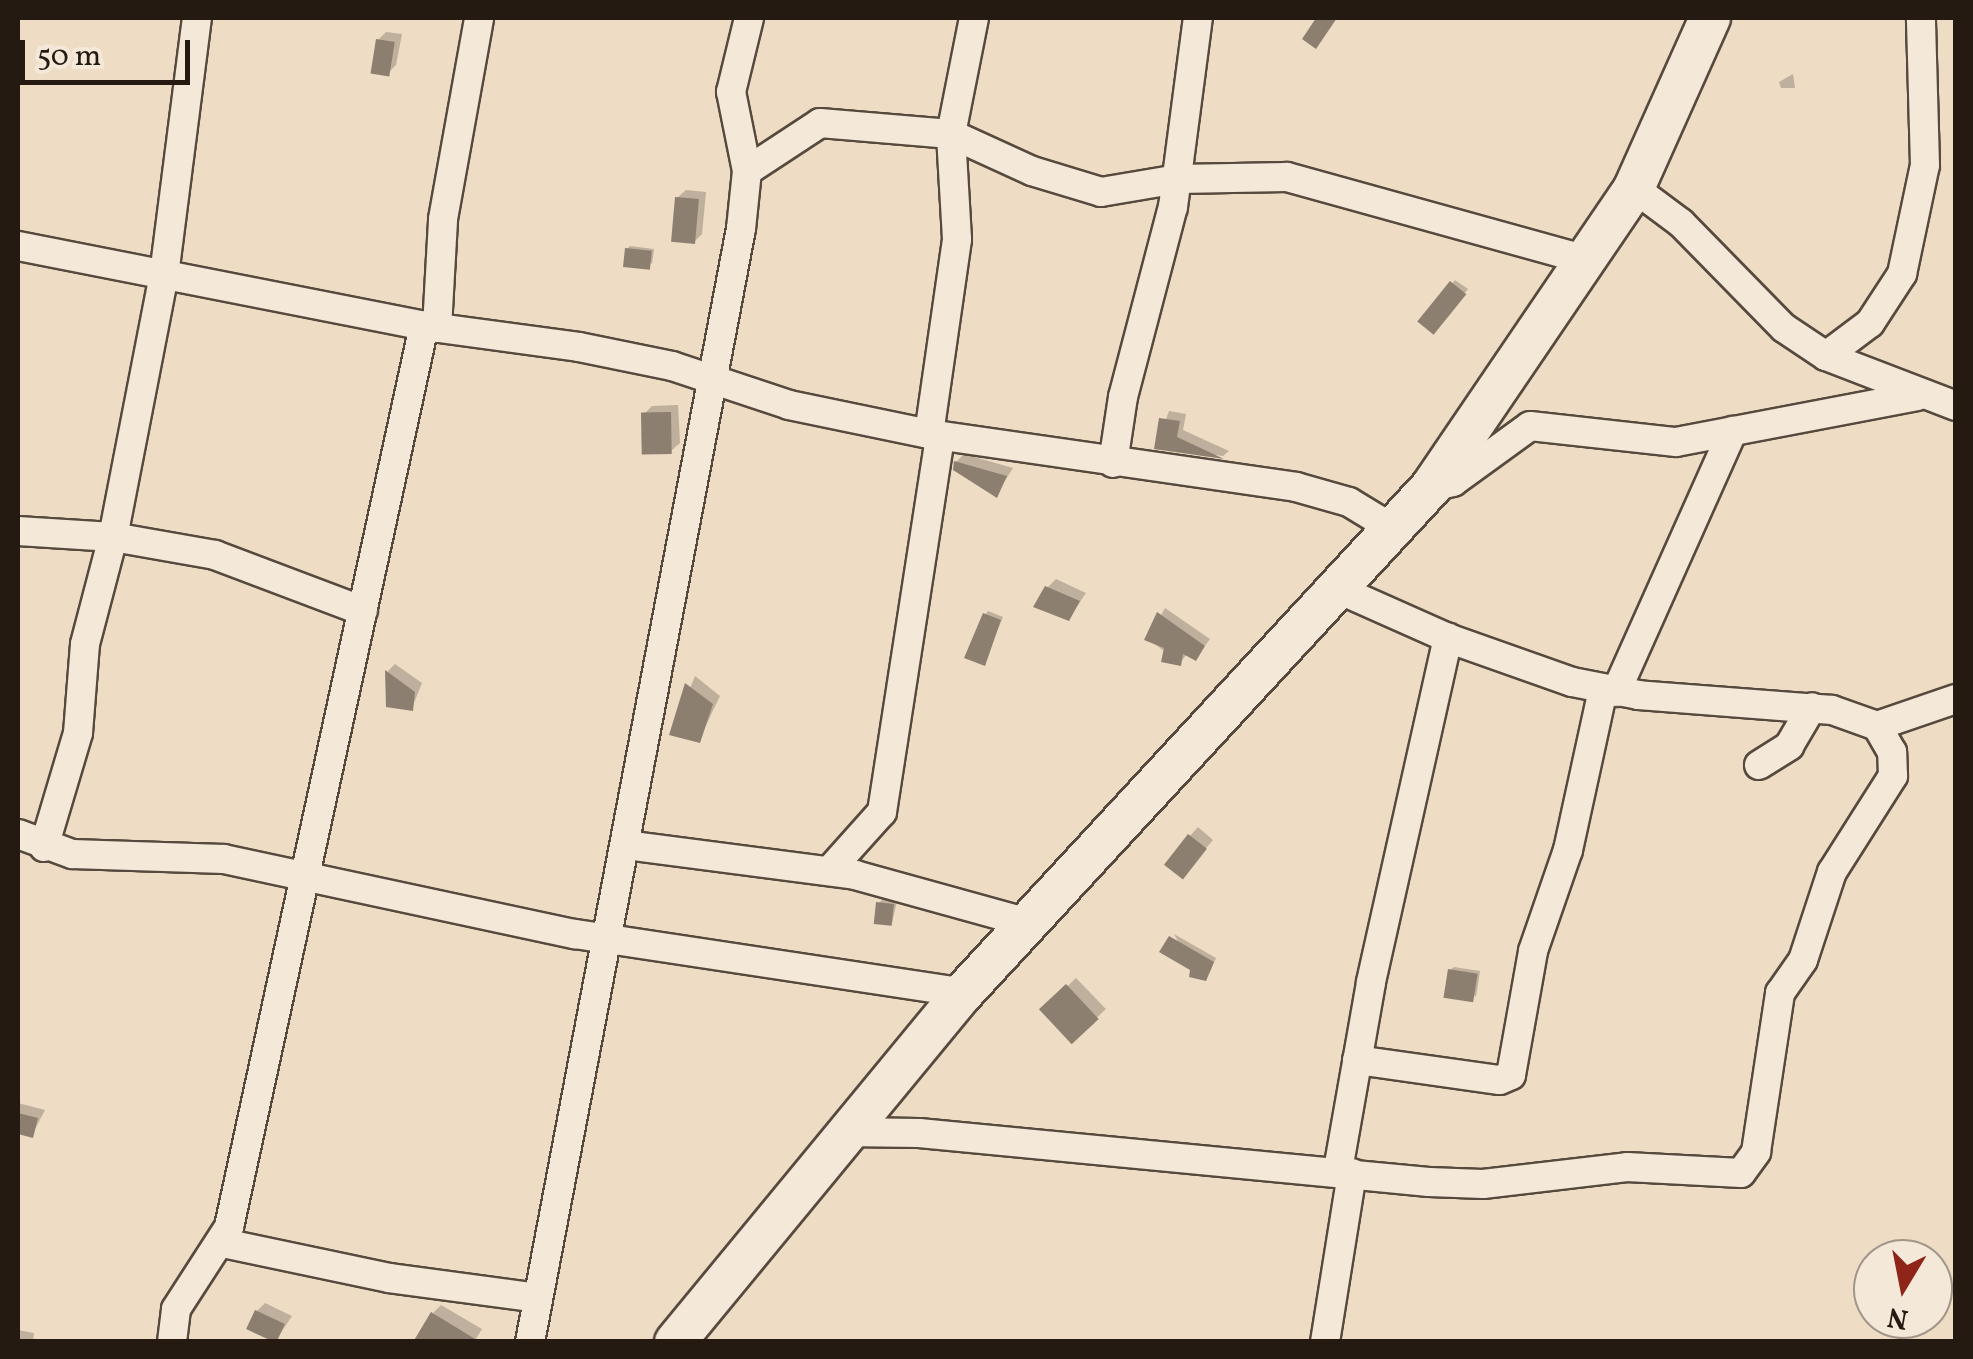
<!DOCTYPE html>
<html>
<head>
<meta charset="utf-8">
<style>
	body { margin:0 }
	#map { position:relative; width:1973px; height:1359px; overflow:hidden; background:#eedcc4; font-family:Vollkorn,serif }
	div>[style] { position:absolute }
	.shadow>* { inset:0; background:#0003; transform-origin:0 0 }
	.building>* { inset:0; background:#8d7f6f; transform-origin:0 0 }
	.roads { filter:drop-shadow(2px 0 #564a3e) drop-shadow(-2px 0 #564a3e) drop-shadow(0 2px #564a3e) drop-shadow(0 -2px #564a3e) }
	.street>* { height:28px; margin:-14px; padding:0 14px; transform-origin:14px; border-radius:14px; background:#f4e8d9 }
	.secondary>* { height:40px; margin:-20px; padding:0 20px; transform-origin:20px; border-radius:20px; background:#f4e8d9 }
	span { translate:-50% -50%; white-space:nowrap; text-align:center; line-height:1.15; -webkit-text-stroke:8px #f4e8d9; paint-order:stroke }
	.frame { position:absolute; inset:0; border:20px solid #241a12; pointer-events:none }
	.north { position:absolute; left:1853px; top:1239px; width:100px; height:100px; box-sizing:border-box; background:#f4e8d9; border:2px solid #a19689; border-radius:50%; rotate:190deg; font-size:28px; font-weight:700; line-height:40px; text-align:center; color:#241a12 }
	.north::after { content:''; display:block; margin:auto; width:35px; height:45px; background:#8f2418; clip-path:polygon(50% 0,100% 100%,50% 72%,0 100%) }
	.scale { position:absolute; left:20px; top:40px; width:170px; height:45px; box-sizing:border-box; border:5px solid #241a12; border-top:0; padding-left:12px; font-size:30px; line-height:35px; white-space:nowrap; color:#241a12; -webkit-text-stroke:8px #f4e8d9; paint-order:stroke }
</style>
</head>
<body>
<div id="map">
	<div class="shadow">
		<div style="clip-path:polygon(386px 32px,402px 34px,396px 65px,388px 73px,378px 40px)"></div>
		<div style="clip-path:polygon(1793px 74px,1795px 88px,1781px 88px,1779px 82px)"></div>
		<div style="clip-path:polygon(686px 190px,706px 192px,702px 234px,694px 242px,677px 198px)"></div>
		<div style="clip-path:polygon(630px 246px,654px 249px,652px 264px,627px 249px)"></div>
		<div style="clip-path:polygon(1455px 280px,1468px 289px,1439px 326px,1422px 321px)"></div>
		<div style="clip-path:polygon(678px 405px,680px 443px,671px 451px,644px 414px,652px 406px)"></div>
		<div style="clip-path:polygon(1169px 411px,1186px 414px,1183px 430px,1229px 451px,1223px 456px,1156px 447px)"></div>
		<div style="clip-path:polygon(964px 454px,1013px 468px,996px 495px,956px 462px)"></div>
		<div style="clip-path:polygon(1056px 579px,1086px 593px,1069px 618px,1047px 588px)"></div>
		<div style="clip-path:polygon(1165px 608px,1210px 639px,1196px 658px,1187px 654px,1180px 663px,1148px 639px)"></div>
		<div style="clip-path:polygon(988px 611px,1003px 617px,984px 663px,985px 615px)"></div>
		<div style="clip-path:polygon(395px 664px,422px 683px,412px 708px,389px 705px,388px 671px)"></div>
		<div style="clip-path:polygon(695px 676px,720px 696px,699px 740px,672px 733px)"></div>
		<div style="clip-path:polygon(1198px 827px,1213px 840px,1189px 868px,1166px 863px)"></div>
		<div style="clip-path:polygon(882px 900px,897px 901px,892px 923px,879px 903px)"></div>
		<div style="clip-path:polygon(1174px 934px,1216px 958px,1209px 974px,1193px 969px)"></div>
		<div style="clip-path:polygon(1454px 967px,1480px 971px,1476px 997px,1450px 970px)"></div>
		<div style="left:1076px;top:978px;width:43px;height:45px;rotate:46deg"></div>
		<div style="clip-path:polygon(18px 1103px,45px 1110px,32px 1135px,18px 1131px)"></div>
		<div style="clip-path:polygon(265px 1303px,292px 1316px,276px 1340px,257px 1311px)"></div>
		<div style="clip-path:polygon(441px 1305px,482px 1329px,474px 1342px,433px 1313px)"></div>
		<div style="clip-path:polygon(18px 1330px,34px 1333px,33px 1342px,18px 1342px)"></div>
	</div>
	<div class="building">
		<div style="clip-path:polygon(1316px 18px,1337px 18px,1316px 49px,1302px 39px)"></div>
		<div style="left:376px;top:39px;width:19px;height:35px;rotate:9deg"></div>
		<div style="left:675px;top:197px;width:24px;height:45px;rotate:5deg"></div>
		<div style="left:625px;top:248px;width:27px;height:19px;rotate:6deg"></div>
		<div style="left:1450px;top:281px;width:21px;height:52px;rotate:39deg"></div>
		<div style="left:671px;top:412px;width:42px;height:30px;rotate:89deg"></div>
		<div style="clip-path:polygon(1159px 418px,1180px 421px,1177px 437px,1224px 459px,1154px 449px)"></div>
		<div style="clip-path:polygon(954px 461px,1007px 476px,997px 498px,953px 470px)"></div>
		<div style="clip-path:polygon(1045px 586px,1080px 601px,1069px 621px,1033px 607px)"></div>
		<div style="clip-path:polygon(1157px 612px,1205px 646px,1196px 661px,1183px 654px,1181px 666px,1161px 662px,1164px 648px,1144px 640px)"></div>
		<div style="clip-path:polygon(983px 613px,1001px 620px,985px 666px,964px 658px)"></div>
		<div style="clip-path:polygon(385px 670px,415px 692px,413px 711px,386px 707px)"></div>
		<div style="clip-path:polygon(685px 683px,713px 704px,700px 743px,669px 735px)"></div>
		<div style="left:1188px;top:834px;width:24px;height:39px;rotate:38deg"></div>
		<div style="left:876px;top:902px;width:18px;height:22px;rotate:6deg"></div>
		<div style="clip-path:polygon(1169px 936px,1214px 962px,1206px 981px,1189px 977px,1190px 970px,1159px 952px)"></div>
		<div style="left:1448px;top:969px;width:30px;height:29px;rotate:9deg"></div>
		<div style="left:1066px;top:984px;width:48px;height:37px;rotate:47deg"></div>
		<div style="clip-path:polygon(18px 1113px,38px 1118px,33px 1138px,18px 1134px)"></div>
		<div style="left:255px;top:1310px;width:33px;height:21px;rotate:25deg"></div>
		<div style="clip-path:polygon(431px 1312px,480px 1342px,413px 1342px)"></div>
	</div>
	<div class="roads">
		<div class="street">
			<div style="left:747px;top:171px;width:87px;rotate:-33.3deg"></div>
			<div style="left:820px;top:123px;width:131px;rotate:4.8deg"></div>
			<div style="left:951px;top:134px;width:118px;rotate:-78.8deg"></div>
			<div style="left:1634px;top:188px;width:59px;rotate:36.7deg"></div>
			<div style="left:1681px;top:223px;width:147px;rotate:45.6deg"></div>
			<div style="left:1784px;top:328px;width:50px;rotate:33.7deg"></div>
			<div style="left:1826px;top:356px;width:139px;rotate:21deg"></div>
			<div style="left:18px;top:246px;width:414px;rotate:11.1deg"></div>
			<div style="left:424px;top:326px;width:156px;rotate:7.7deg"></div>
			<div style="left:579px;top:347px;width:95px;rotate:11.5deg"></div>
			<div style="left:672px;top:366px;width:123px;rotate:18.4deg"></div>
			<div style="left:789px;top:405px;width:143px;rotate:11.7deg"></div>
			<div style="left:929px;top:434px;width:371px;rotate:8.2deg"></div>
			<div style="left:1296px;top:487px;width:55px;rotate:15.8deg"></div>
			<div style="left:1349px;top:502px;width:50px;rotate:31.2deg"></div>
			<div style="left:437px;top:328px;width:109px;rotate:-86.8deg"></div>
			<div style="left:443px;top:219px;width:204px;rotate:-79.8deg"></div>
			<div style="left:1826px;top:356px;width:55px;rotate:-36.9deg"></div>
			<div style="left:1870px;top:323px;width:59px;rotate:-56.9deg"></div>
			<div style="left:1902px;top:274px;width:111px;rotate:-78.1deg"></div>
			<div style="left:1925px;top:165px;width:147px;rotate:-91.6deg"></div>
			<div style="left:929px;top:434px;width:197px;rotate:-81.8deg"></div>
			<div style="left:957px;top:239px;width:105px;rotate:-93.3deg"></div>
			<div style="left:951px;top:134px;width:89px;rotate:24.6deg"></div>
			<div style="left:1032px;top:171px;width:72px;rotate:16.9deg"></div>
			<div style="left:1101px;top:192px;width:78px;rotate:-9.6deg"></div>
			<div style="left:1178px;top:179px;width:109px;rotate:-1.1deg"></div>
			<div style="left:1287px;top:177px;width:310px;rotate:15.5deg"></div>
			<div style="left:1113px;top:463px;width:67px;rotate:-81.4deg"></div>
			<div style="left:1123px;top:397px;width:196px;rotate:-75.3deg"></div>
			<div style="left:1173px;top:207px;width:191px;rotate:-82.5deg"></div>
			<div style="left:1431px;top:487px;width:23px;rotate:-13deg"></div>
			<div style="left:1453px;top:482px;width:95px;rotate:-36deg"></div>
			<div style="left:1530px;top:426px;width:147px;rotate:6.3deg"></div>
			<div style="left:1676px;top:442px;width:246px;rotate:-10.8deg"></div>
			<div style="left:18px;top:531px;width:95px;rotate:3.6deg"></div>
			<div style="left:113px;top:537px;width:104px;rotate:10deg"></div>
			<div style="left:215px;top:555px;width:158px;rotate:20.7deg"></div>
			<div style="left:1616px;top:692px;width:286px;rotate:-65.9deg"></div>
			<div style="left:1877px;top:726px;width:83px;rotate:-18.9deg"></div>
			<div style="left:1759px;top:765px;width:36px;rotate:-32deg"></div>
			<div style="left:1789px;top:746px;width:45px;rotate:-59.5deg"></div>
			<div style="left:18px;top:834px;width:58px;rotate:20.3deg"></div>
			<div style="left:72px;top:854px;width:152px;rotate:1.9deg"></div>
			<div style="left:224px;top:859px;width:359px;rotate:12.1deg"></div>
			<div style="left:575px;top:934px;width:392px;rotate:8.6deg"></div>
			<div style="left:625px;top:845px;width:232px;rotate:7.4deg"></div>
			<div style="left:855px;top:875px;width:180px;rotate:15.5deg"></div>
			<div style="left:44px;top:847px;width:119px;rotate:-73.4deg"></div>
			<div style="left:78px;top:733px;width:89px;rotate:-85.5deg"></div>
			<div style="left:85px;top:644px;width:111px;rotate:-75.3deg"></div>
			<div style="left:113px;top:537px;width:267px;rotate:-79deg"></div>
			<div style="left:164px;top:275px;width:259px;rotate:-82.7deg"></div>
			<div style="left:829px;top:871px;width:79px;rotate:-48.1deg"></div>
			<div style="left:882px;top:812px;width:380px;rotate:-81.2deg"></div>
			<div style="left:1357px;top:1060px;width:144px;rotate:8deg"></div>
			<div style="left:1500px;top:1080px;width:12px;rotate:-24deg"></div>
			<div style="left:1511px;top:1075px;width:126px;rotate:-79.9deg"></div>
			<div style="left:1533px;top:951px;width:107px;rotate:-70.9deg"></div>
			<div style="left:1568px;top:850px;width:165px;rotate:-77.7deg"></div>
			<div style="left:845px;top:1132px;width:74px;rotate:0.8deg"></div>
			<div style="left:919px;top:1133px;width:512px;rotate:5.49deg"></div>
			<div style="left:1429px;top:1182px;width:54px;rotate:2.1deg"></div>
			<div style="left:1483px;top:1184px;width:145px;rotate:-6.7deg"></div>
			<div style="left:1627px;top:1167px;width:114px;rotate:3deg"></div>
			<div style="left:1741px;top:1173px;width:26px;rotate:-54deg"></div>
			<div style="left:1756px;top:1152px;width:161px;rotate:-81.4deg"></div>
			<div style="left:1780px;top:993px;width:40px;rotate:-55.1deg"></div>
			<div style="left:1803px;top:960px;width:93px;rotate:-71.8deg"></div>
			<div style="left:1832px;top:872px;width:114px;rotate:-57.6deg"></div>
			<div style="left:1893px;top:776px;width:24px;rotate:-92deg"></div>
			<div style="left:1892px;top:752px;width:30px;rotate:-120deg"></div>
			<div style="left:1877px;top:726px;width:48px;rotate:-160.4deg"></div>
			<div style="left:1832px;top:710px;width:194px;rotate:-175.6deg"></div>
			<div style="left:1639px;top:695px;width:68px;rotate:-169deg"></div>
			<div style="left:1572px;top:682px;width:132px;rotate:-160.5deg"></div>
			<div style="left:1448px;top:638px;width:120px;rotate:-156deg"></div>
			<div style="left:1338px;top:1170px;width:191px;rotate:-80deg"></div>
			<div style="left:1371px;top:982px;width:353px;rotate:-77.4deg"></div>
			<div style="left:223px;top:1243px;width:170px;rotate:11.9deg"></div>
			<div style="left:389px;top:1278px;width:150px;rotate:7.6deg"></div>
			<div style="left:172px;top:1342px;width:33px;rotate:-83deg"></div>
			<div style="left:176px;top:1309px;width:98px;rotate:-57.1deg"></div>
			<div style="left:229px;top:1227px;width:922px;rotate:-77.79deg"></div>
			<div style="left:530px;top:1342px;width:1133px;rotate:-79.27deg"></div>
			<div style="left:741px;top:229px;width:58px;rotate:-84.1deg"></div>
			<div style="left:747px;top:171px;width:81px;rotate:-101.4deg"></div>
			<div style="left:731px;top:92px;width:76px;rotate:-76.3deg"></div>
			<div style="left:1325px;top:1342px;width:171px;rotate:-80.9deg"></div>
		</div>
		<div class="secondary">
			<div style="left:675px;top:1342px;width:452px;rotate:-50.5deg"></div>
			<div style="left:963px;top:993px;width:689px;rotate:-47.23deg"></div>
			<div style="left:1431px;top:487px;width:361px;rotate:-55.8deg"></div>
			<div style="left:1634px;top:188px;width:186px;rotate:-65.9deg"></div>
		</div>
	</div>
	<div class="frame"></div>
	<div class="north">N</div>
	<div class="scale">50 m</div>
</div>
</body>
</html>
